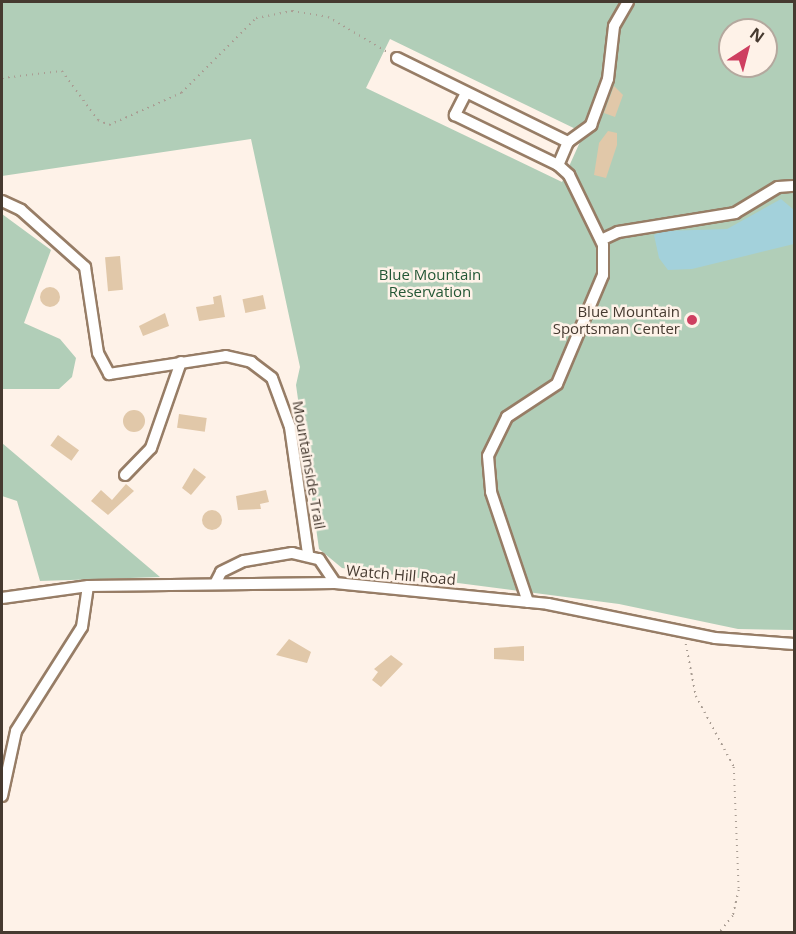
<!DOCTYPE html>
<html>
<head>
<meta charset="utf-8">
<style>
	body { margin:0 }
	#map { position:relative; width:796px; height:934px; overflow:hidden; background:#fef2e8; font-family:"Open Sans",sans-serif }
	div>[style] { position:absolute }
	.green>* { inset:0; background:#b1ceb8 }
	.water>* { inset:0; background:#a3d1db }
	.building>* { inset:0; background:#e1c8a9; transform-origin:0 0 }
	.round { border-radius:50% }
	.path>* { height:1.5px; margin-top:-0.75px; transform-origin:0; background:repeating-linear-gradient(90deg,#a99d93 0 1.5px,transparent 0 6px) }
	.roads { filter:drop-shadow(2px 0 #977d66) drop-shadow(-2px 0 #977d66) drop-shadow(0 2px #977d66) drop-shadow(0 -2px #977d66) }
	.minor>* { height:10px; margin:-5px; padding:0 5px; transform-origin:5px; border-radius:5px; background:#fff }
	.dots>* { width:16px; height:16px; translate:-50% -50%; box-sizing:border-box; border:3px solid #fef2e8; border-radius:50% }
	span { translate:-50% -50%; white-space:nowrap; text-align:center; line-height:1.15; -webkit-text-stroke:5px #fef2e8; paint-order:stroke }
	.park-label { font-size:15px; color:#235735 }
	.poi-label { font-size:15px; color:#463a30 }
	.right { translate:-100% -50%; text-align:right }
	.street-label { font-size:15px; color:#463a30 }
	.frame { position:absolute; inset:0; border:3px solid #463a30; pointer-events:none }
	.north { position:absolute; left:718px; top:18px; width:60px; height:60px; box-sizing:border-box; background:#fef2e8; border:2px solid #b4a89e; border-radius:50%; rotate:36deg; font-size:16px; font-weight:700; line-height:24px; text-align:center; color:#463a30 }
	.north::after { content:''; display:block; margin:auto; width:21px; height:27px; background:#ce3f60; clip-path:polygon(50% 0,100% 100%,50% 72%,0 100%) }
</style>
</head>
<body>
<div id="map">
	<div class="green">
		<div style="clip-path:polygon(evenodd,2px 2px,794px 2px,794px 630px,738px 629px,619px 604px,342px 568px,319px 549px,296px 385px,300px 367px,251px 139px,2px 176px,2px 2px,730px 30px,766px 30px,766px 66px,730px 66px,730px 30px,2px 2px,390px 39px,584px 133px,562px 182px,366px 88px,390px 39px)"></div>
		<div style="clip-path:polygon(2px 214px,51px 250px,24px 323px,60px 339px,76px 358px,72px 377px,59px 389px,2px 389px)"></div>
		<div style="clip-path:polygon(2px 443px,160px 577px,40px 581px,17px 501px,2px 496px)"></div>
	</div>
	<div class="water">
		<div style="clip-path:polygon(781px 199px,794px 210px,794px 244px,692px 269px,668px 270px,659px 258px,654px 235px,662px 231px,727px 229px)"></div>
	</div>
	<div class="building">
		<div style="clip-path:polygon(614px 86px,623px 95px,615px 117px,604px 113px)"></div>
		<div style="clip-path:polygon(608px 131px,617px 133px,617px 145px,606px 178px,594px 175px,599px 143px)"></div>
		<div style="left:120px;top:256px;width:34px;height:15px;rotate:85deg"></div>
		<div class="round" style="left:40px;top:287px;width:20px;height:20px"></div>
		<div style="clip-path:polygon(221px 295px,225px 317px,199px 321px,196px 307px,214px 304px,213px 297px)"></div>
		<div style="left:263px;top:295px;width:14px;height:21px;rotate:78deg"></div>
		<div style="clip-path:polygon(165px 313px,169px 326px,143px 336px,139px 326px)"></div>
		<div class="round" style="left:123px;top:410px;width:22px;height:22px"></div>
		<div style="left:179px;top:414px;width:28px;height:14px;rotate:8deg"></div>
		<div style="left:58px;top:435px;width:26px;height:13px;rotate:36deg"></div>
		<div style="clip-path:polygon(194px 468px,206px 477px,191px 495px,182px 488px)"></div>
		<div style="clip-path:polygon(126px 484px,134px 491px,108px 515px,91px 501px,101px 490px,112px 500px)"></div>
		<div style="clip-path:polygon(266px 490px,269px 502px,260px 504px,261px 509px,238px 510px,236px 496px)"></div>
		<div class="round" style="left:202px;top:510px;width:20px;height:20px"></div>
		<div style="clip-path:polygon(289px 639px,311px 652px,307px 663px,276px 655px)"></div>
		<div style="clip-path:polygon(524px 646px,524px 661px,494px 659px,494px 648px)"></div>
		<div style="clip-path:polygon(391px 655px,403px 664px,381px 687px,372px 680px,378px 672px,374px 669px)"></div>
	</div>
	<div class="path">
		<div style="left:2px;top:78px;width:60px;rotate:-6.7deg"></div>
		<div style="left:62px;top:71px;width:61px;rotate:53.7deg"></div>
		<div style="left:98px;top:120px;width:12px;rotate:24deg"></div>
		<div style="left:109px;top:125px;width:79px;rotate:-24deg"></div>
		<div style="left:181px;top:93px;width:106px;rotate:-45deg"></div>
		<div style="left:256px;top:18px;width:37px;rotate:-11deg"></div>
		<div style="left:292px;top:11px;width:36px;rotate:9deg"></div>
		<div style="left:328px;top:17px;width:71px;rotate:30.5deg"></div>
		<div style="left:2px;top:82px;width:17px;rotate:90deg"></div>
		<div style="left:686px;top:644px;width:53px;rotate:79.1deg"></div>
		<div style="left:696px;top:696px;width:81px;rotate:61.8deg"></div>
		<div style="left:734px;top:767px;width:123px;rotate:87.7deg"></div>
		<div style="left:739px;top:890px;width:27px;rotate:103deg"></div>
		<div style="left:733px;top:916px;width:21px;rotate:129deg"></div>
	</div>
	<div class="roads">
		<div class="minor">
			<div style="left:397px;top:58px;width:191px;rotate:26.2deg"></div>
			<div style="left:568px;top:142px;width:25px;rotate:113deg"></div>
			<div style="left:558px;top:165px;width:15px;rotate:42deg"></div>
			<div style="left:569px;top:175px;width:78px;rotate:64.1deg"></div>
			<div style="left:603px;top:245px;width:30px;rotate:90deg"></div>
			<div style="left:603px;top:275px;width:118px;rotate:112.9deg"></div>
			<div style="left:557px;top:384px;width:60px;rotate:146.6deg"></div>
			<div style="left:507px;top:417px;width:43px;rotate:116deg"></div>
			<div style="left:488px;top:456px;width:36px;rotate:85deg"></div>
			<div style="left:491px;top:492px;width:116px;rotate:71.4deg"></div>
			<div style="left:466px;top:93px;width:25px;rotate:117deg"></div>
			<div style="left:455px;top:115px;width:114px;rotate:25.9deg"></div>
			<div style="left:568px;top:142px;width:29px;rotate:-36deg"></div>
			<div style="left:591px;top:125px;width:49px;rotate:-69.7deg"></div>
			<div style="left:608px;top:79px;width:53px;rotate:-83.5deg"></div>
			<div style="left:614px;top:26px;width:28px;rotate:-60deg"></div>
			<div style="left:2px;top:201px;width:21px;rotate:25deg"></div>
			<div style="left:21px;top:210px;width:86px;rotate:41.7deg"></div>
			<div style="left:85px;top:267px;width:87px;rotate:81.4deg"></div>
			<div style="left:98px;top:353px;width:24px;rotate:62deg"></div>
			<div style="left:109px;top:374px;width:118px;rotate:-8.7deg"></div>
			<div style="left:226px;top:356px;width:26px;rotate:13deg"></div>
			<div style="left:251px;top:362px;width:26px;rotate:37deg"></div>
			<div style="left:272px;top:378px;width:52px;rotate:69.8deg"></div>
			<div style="left:290px;top:427px;width:128px;rotate:81.9deg"></div>
			<div style="left:601px;top:240px;width:19px;rotate:-25deg"></div>
			<div style="left:618px;top:232px;width:119px;rotate:-9.2deg"></div>
			<div style="left:735px;top:213px;width:50px;rotate:-31.2deg"></div>
			<div style="left:778px;top:187px;width:16px;rotate:-4deg"></div>
			<div style="left:125px;top:475px;width:37px;rotate:-46deg"></div>
			<div style="left:151px;top:448px;width:91px;rotate:-70.8deg"></div>
			<div style="left:215px;top:584px;width:13px;rotate:-63deg"></div>
			<div style="left:221px;top:572px;width:25px;rotate:-26deg"></div>
			<div style="left:244px;top:561px;width:49px;rotate:-9.5deg"></div>
			<div style="left:292px;top:553px;width:28px;rotate:13deg"></div>
			<div style="left:319px;top:559px;width:29px;rotate:56deg"></div>
			<div style="left:2px;top:598px;width:87px;rotate:-7.9deg"></div>
			<div style="left:88px;top:586px;width:247px;rotate:-0.7deg"></div>
			<div style="left:335px;top:583px;width:214px;rotate:5.6deg"></div>
			<div style="left:548px;top:604px;width:170px;rotate:11.5deg"></div>
			<div style="left:715px;top:638px;width:79px;rotate:4.3deg"></div>
			<div style="left:2px;top:796px;width:66px;rotate:-77.8deg"></div>
			<div style="left:16px;top:731px;width:123px;rotate:-57.6deg"></div>
			<div style="left:82px;top:627px;width:41px;rotate:-81.7deg"></div>
		</div>
	</div>
	<div class="dots">
		<div style="left:692px;top:320px;background:#ce3f60"></div>
	</div>
	<div class="park-label">
		<span style="left:430px;top:283px">Blue Mountain<br>Reservation</span>
	</div>
	<div class="poi-label">
		<span class="right" style="left:680px;top:320px">Blue Mountain<br>Sportsman Center</span>
	</div>
	<div class="street-label">
		<span style="left:309px;top:465px;rotate:80deg">Mountainside Trail</span>
		<span style="left:401px;top:575px;rotate:5deg">Watch Hill Road</span>
	</div>
	<div class="frame"></div>
	<div class="north">N</div>
</div>
</body>
</html>
